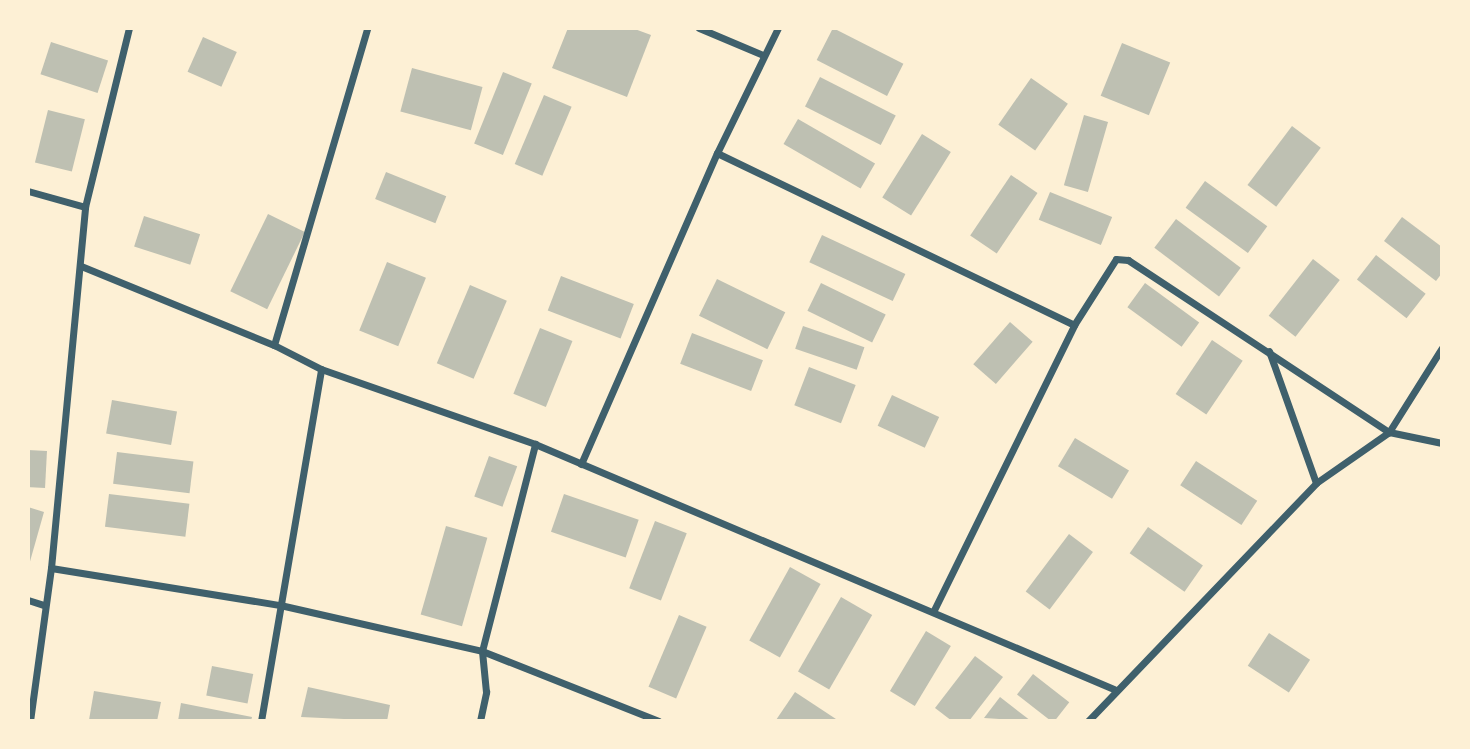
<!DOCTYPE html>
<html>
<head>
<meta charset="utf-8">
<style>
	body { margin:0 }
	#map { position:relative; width:1470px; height:749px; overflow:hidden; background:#fdf0d5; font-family:"DejaVu Sans",sans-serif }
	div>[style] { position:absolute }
	.building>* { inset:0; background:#bec0b2; transform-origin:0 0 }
	.minor>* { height:7px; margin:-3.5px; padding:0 3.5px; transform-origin:3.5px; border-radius:3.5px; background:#3f606c }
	span { translate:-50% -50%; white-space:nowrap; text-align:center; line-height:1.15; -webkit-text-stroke:6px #fdf0d5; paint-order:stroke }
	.frame { position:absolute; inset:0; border:30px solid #fdf0d5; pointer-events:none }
</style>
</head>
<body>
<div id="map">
	<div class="building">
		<div style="clip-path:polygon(568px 28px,632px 28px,651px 35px,627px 97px,552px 68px)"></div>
		<div style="left:833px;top:28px;width:79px;height:36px;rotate:27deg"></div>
		<div style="left:203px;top:37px;width:37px;height:38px;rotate:24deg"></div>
		<div style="left:51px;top:42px;width:60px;height:34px;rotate:18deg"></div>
		<div style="left:1122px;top:43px;width:52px;height:57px;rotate:22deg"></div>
		<div style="left:412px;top:68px;width:73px;height:45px;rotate:15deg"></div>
		<div style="left:503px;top:72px;width:31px;height:77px;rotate:22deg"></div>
		<div style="left:820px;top:77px;width:85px;height:33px;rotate:27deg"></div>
		<div style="left:1031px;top:78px;width:45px;height:57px;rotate:35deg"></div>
		<div style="left:544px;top:95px;width:30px;height:75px;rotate:23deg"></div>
		<div style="left:48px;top:110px;width:38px;height:54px;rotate:14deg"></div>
		<div style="left:1084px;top:115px;width:25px;height:73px;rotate:16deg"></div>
		<div style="left:798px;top:119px;width:89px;height:29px;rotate:30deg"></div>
		<div style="left:1292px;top:126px;width:36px;height:74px;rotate:37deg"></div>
		<div style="left:922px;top:134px;width:34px;height:75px;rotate:32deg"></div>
		<div style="left:386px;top:172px;width:65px;height:29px;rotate:22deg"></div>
		<div style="left:1011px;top:175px;width:32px;height:73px;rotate:34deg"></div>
		<div style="left:1205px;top:181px;width:77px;height:33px;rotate:36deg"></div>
		<div style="left:1050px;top:192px;width:67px;height:30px;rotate:22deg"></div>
		<div style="left:268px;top:214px;width:41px;height:86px;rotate:26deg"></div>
		<div style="left:144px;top:216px;width:59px;height:32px;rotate:18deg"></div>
		<div style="clip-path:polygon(1402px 217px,1442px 247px,1442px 273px,1436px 281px,1384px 241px)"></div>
		<div style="left:1176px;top:219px;width:81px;height:36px;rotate:37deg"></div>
		<div style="left:822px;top:235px;width:92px;height:30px;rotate:25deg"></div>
		<div style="left:1376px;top:255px;width:63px;height:31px;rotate:38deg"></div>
		<div style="left:1313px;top:259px;width:34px;height:72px;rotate:38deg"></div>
		<div style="left:387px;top:262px;width:42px;height:74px;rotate:22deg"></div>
		<div style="left:561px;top:276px;width:78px;height:37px;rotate:21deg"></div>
		<div style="left:717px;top:279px;width:76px;height:41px;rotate:26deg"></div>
		<div style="left:821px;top:283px;width:72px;height:31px;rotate:26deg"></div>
		<div style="left:1145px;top:283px;width:67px;height:30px;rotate:36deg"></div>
		<div style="left:470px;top:285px;width:40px;height:85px;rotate:23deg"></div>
		<div style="left:1010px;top:322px;width:30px;height:56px;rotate:41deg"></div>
		<div style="left:803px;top:326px;width:65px;height:24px;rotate:19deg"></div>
		<div style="left:540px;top:328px;width:35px;height:71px;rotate:22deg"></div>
		<div style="left:692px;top:333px;width:76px;height:33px;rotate:21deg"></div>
		<div style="left:1212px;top:340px;width:37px;height:65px;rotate:34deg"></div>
		<div style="left:809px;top:367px;width:50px;height:41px;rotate:21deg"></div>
		<div style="left:892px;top:395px;width:52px;height:34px;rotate:25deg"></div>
		<div style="left:112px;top:400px;width:66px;height:34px;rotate:10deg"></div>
		<div style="left:1075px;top:438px;width:63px;height:33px;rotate:31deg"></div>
		<div style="left:28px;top:450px;width:19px;height:37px;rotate:3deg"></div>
		<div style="left:117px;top:452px;width:77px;height:32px;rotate:7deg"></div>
		<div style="left:489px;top:456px;width:30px;height:43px;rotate:20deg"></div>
		<div style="left:1196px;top:461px;width:73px;height:29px;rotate:33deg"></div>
		<div style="left:109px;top:494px;width:81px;height:33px;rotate:7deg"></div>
		<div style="left:564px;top:494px;width:79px;height:40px;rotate:19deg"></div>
		<div style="clip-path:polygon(28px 507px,44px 512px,29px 565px,28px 565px)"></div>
		<div style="left:655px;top:521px;width:34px;height:72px;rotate:21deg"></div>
		<div style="left:446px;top:526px;width:43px;height:92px;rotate:16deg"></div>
		<div style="left:1148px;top:527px;width:67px;height:32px;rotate:35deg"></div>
		<div style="left:1069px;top:534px;width:30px;height:72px;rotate:37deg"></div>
		<div style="left:790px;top:567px;width:35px;height:84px;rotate:29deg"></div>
		<div style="left:841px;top:597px;width:36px;height:86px;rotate:30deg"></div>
		<div style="left:679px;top:615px;width:30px;height:78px;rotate:23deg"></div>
		<div style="left:926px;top:631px;width:29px;height:70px;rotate:31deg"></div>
		<div style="left:1269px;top:633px;width:49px;height:39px;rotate:33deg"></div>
		<div style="clip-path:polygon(975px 656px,1003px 677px,969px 721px,952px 721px,935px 708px)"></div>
		<div style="left:212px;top:666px;width:42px;height:30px;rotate:11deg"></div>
		<div style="left:1033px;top:674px;width:46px;height:26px;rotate:38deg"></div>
		<div style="clip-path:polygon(308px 687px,390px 705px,387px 721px,301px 717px)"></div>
		<div style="clip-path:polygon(94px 691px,161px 702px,157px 721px,89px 720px)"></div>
		<div style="clip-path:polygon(795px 692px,839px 721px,776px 720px)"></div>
		<div style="clip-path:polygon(1000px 697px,1031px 721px,984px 718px)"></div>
		<div style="clip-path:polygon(181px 703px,252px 717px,251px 721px,178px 721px)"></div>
	</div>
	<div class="minor">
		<div style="left:699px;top:28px;width:69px;rotate:22.9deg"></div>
		<div style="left:717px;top:153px;width:396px;rotate:25.7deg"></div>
		<div style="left:28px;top:191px;width:59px;rotate:15.7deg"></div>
		<div style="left:81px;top:266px;width:209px;rotate:22.3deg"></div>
		<div style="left:274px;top:345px;width:53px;rotate:27.1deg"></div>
		<div style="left:321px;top:369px;width:227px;rotate:19.3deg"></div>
		<div style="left:535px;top:444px;width:629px;rotate:22.94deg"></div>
		<div style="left:274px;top:345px;width:330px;rotate:-73.6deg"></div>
		<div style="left:1269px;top:351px;width:140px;rotate:70.4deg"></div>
		<div style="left:581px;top:464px;width:339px;rotate:-66.4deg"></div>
		<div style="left:717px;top:153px;width:139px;rotate:-64deg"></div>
		<div style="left:51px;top:568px;width:232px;rotate:9.2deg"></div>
		<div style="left:280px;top:605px;width:207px;rotate:12.8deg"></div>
		<div style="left:482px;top:651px;width:190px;rotate:21.6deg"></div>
		<div style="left:28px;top:600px;width:16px;rotate:18deg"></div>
		<div style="left:934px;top:610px;width:318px;rotate:-63.8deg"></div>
		<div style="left:1074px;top:325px;width:78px;rotate:-57.5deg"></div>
		<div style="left:1116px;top:259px;width:12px;rotate:5deg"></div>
		<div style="left:1128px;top:260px;width:313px;rotate:33.4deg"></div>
		<div style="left:1389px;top:432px;width:54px;rotate:11.7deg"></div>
		<div style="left:30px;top:721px;width:154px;rotate:-82.2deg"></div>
		<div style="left:51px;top:568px;width:363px;rotate:-84.6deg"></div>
		<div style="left:85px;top:207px;width:184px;rotate:-76.2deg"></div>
		<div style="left:261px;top:721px;width:357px;rotate:-80.3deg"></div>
		<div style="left:480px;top:721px;width:30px;rotate:-78deg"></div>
		<div style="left:486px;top:692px;width:41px;rotate:-95.6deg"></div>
		<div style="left:482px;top:651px;width:214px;rotate:-75.6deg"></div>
		<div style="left:1088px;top:721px;width:330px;rotate:-46.2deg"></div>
		<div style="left:1316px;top:483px;width:89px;rotate:-34.9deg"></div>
		<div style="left:1389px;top:432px;width:99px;rotate:-57.8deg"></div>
	</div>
	<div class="frame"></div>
</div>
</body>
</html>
